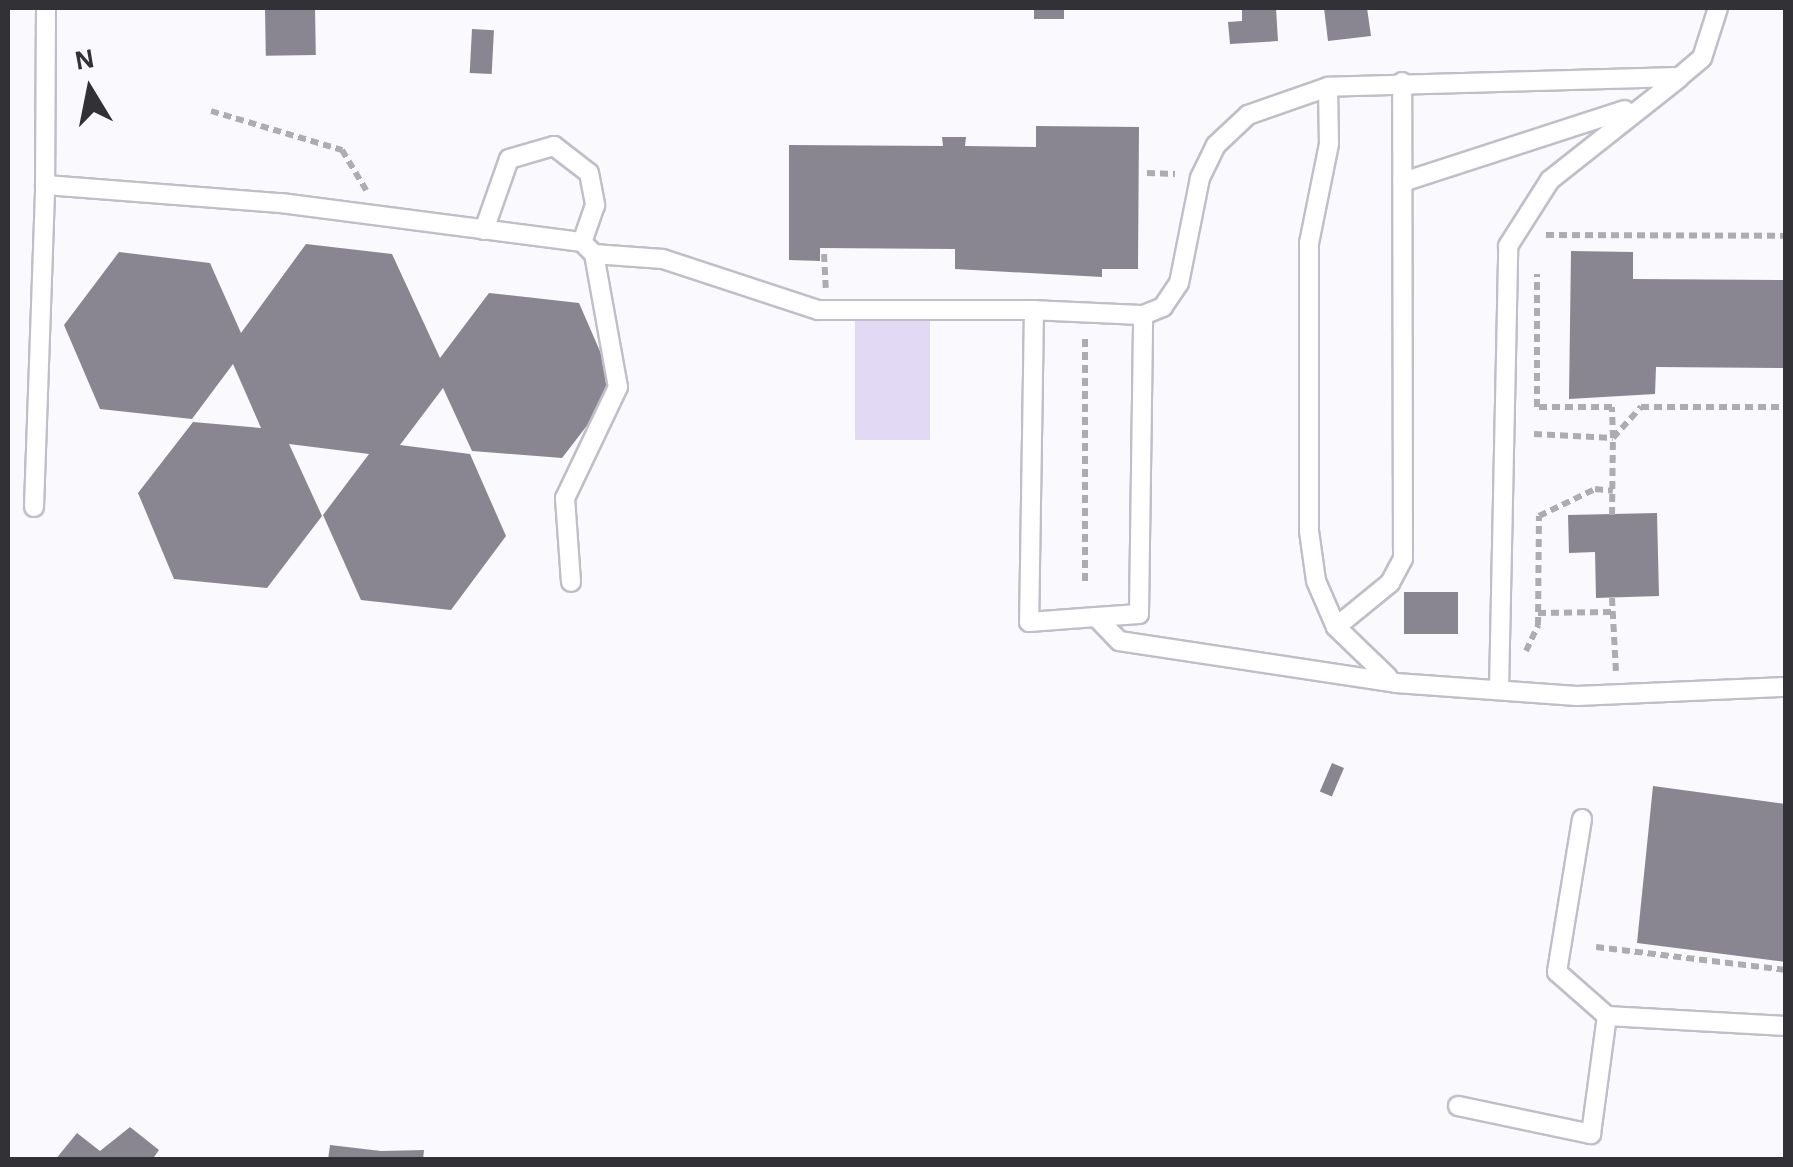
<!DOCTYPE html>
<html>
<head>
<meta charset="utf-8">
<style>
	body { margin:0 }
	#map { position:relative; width:1793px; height:1167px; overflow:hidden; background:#faf9fd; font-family:"Alegreya Sans",sans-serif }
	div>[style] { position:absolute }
	.green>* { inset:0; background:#e2daf4; transform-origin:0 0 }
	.building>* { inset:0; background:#898691; transform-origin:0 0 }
	.path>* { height:6px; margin-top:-3px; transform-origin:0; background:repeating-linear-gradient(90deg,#adacb1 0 8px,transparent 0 13px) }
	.roads { filter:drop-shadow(2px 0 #c1bec9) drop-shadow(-2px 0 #c1bec9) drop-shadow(0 2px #c1bec9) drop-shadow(0 -2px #c1bec9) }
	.service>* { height:18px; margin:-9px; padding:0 9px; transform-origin:9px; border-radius:9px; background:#fff }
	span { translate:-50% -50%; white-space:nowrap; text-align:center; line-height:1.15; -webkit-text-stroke:10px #faf9fd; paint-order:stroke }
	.frame { position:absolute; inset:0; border:10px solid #323136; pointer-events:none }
	.north { position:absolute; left:40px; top:40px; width:100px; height:100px; -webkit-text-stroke:8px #faf9fd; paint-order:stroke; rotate:350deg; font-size:28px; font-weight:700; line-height:40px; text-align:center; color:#323136 }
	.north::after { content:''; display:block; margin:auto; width:35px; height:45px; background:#323136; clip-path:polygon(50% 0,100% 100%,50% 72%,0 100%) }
</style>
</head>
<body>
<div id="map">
	<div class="green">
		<div style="left:930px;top:321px;width:119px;height:75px;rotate:90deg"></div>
	</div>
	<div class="building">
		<div style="left:315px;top:8px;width:47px;height:50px;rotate:89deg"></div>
		<div style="left:1034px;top:8px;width:30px;height:11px"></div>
		<div style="clip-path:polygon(1242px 8px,1276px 8px,1278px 41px,1230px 44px,1228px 22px,1242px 21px)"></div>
		<div style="clip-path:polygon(1324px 8px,1367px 8px,1371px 36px,1328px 41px)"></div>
		<div style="left:472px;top:29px;width:22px;height:44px;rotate:3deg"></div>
		<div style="clip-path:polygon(1036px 126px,1139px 127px,1138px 269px,1102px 269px,1102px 277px,955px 269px,955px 249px,820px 248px,820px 261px,789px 260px,789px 145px,943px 146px,942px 137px,966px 137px,965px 146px,1036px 147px)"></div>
		<div style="clip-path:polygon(306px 244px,392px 254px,440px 358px,489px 293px,579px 303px,616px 388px,562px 458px,472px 451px,443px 388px,400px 445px,470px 454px,506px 536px,451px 610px,361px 600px,323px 515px,369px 454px,289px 444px,322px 516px,267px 588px,174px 579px,138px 493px,193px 422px,261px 428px,233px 364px,192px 419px,100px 409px,64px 325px,119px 252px,210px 263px,241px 333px)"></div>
		<div style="clip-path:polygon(1571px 251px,1633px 252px,1633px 279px,1786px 280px,1786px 368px,1656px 367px,1655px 394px,1569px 399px)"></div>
		<div style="clip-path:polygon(1657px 513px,1659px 596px,1596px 598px,1595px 552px,1569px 553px,1568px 515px)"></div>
		<div style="left:1404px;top:592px;width:54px;height:42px"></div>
		<div style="left:1332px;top:763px;width:13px;height:31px;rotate:23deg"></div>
		<div style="clip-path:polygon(1653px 786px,1786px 804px,1786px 962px,1637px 943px)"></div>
		<div style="clip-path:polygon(130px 1127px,159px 1150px,152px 1160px,55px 1160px,77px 1133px,100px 1151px)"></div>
		<div style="clip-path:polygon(330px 1145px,381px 1151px,424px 1150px,423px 1160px,328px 1160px)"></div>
	</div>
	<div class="path">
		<div style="left:211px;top:111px;width:137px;rotate:16.6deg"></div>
		<div style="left:342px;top:150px;width:47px;rotate:59deg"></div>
		<div style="left:1147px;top:173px;width:28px;rotate:2deg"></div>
		<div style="left:1546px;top:235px;width:240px;rotate:0.2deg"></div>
		<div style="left:824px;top:254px;width:34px;rotate:87deg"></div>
		<div style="left:1534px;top:434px;width:79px;rotate:2.9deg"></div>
		<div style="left:1613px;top:438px;width:31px;rotate:-92deg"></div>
		<div style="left:1612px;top:407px;width:75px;rotate:180deg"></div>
		<div style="left:1537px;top:407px;width:133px;rotate:-90deg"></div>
		<div style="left:1612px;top:515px;width:77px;rotate:-89.3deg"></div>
		<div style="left:1613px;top:438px;width:42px;rotate:-47.9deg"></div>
		<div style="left:1641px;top:407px;width:145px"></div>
		<div style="left:1085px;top:581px;width:245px;rotate:-90deg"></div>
		<div style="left:1612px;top:598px;width:73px;rotate:86.9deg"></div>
		<div style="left:1538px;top:613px;width:73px;rotate:-0.8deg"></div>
		<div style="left:1526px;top:651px;width:29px;rotate:-65deg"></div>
		<div style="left:1538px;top:625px;width:109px;rotate:-89.5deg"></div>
		<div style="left:1539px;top:516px;width:62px;rotate:-25.7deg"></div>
		<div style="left:1595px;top:489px;width:18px;rotate:6deg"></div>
		<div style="left:1596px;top:947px;width:191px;rotate:6.9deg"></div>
	</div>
	<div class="roads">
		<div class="service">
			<div style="left:46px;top:8px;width:177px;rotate:90.3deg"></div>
			<div style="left:45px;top:185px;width:237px;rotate:4.4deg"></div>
			<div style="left:281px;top:203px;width:304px;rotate:7.4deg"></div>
			<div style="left:582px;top:242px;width:17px;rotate:45deg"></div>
			<div style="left:594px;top:254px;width:135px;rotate:79.8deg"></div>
			<div style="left:618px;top:387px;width:123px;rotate:115.5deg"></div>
			<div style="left:565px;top:498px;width:84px;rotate:85.9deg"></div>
			<div style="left:1718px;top:8px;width:52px;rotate:107.7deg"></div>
			<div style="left:1702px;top:58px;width:30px;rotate:140deg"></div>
			<div style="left:1679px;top:77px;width:351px;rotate:178.4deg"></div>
			<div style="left:1328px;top:87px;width:85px;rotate:160.7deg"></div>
			<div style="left:1248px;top:115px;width:44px;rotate:136.8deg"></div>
			<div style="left:1216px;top:145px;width:37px;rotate:116deg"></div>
			<div style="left:1200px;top:178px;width:107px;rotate:101.3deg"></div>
			<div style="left:1179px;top:283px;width:29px;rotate:124deg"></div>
			<div style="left:1163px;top:307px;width:22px;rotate:158deg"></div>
			<div style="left:1143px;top:315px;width:109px;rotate:-177.4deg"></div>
			<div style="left:1034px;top:310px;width:312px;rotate:90.9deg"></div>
			<div style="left:1029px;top:622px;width:67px;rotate:-4.3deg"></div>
			<div style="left:1096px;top:617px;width:33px;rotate:46deg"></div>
			<div style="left:1119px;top:641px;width:280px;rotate:8.6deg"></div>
			<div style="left:1396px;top:683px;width:181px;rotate:4.1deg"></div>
			<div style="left:1577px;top:696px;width:209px;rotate:-2.5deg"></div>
			<div style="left:1328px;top:87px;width:57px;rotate:89deg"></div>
			<div style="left:1329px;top:144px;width:101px;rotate:101.4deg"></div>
			<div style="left:1309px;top:243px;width:288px;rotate:90deg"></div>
			<div style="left:1309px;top:531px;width:50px;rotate:82deg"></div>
			<div style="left:1316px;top:581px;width:50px;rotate:66.5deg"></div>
			<div style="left:1336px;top:627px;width:72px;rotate:43.9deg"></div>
			<div style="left:1403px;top:182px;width:233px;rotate:-18deg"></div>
			<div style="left:484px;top:230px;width:75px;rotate:-70.6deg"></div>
			<div style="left:509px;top:159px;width:47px;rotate:-16.1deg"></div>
			<div style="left:554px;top:146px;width:44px;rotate:37.6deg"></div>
			<div style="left:589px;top:173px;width:33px;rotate:79deg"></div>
			<div style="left:595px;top:205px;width:39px;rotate:109deg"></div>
			<div style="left:594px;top:254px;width:69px;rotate:4.1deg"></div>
			<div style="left:663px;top:259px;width:163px;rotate:18.2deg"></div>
			<div style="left:818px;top:310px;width:216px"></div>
			<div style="left:34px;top:507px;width:322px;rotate:-88deg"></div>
			<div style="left:1096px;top:617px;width:43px;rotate:-4deg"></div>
			<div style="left:1139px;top:614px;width:299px;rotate:-89.2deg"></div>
			<div style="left:1336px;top:627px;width:70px;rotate:-39.2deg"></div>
			<div style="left:1390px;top:583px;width:27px;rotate:-62deg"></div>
			<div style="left:1403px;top:559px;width:477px;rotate:-90.1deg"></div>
			<div style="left:1499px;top:690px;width:444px;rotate:-88.8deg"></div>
			<div style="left:1508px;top:246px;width:78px;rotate:-57.5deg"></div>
			<div style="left:1550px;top:180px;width:164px;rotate:-38.3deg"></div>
			<div style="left:1582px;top:819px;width:155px;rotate:99.3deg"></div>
			<div style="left:1557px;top:972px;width:67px;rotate:41.3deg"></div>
			<div style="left:1458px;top:1106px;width:136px;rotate:11.9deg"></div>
			<div style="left:1591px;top:1134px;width:119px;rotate:-82.3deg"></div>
			<div style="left:1607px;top:1016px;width:179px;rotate:3.2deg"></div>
		</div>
	</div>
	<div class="frame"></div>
	<div class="north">N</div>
</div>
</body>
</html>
